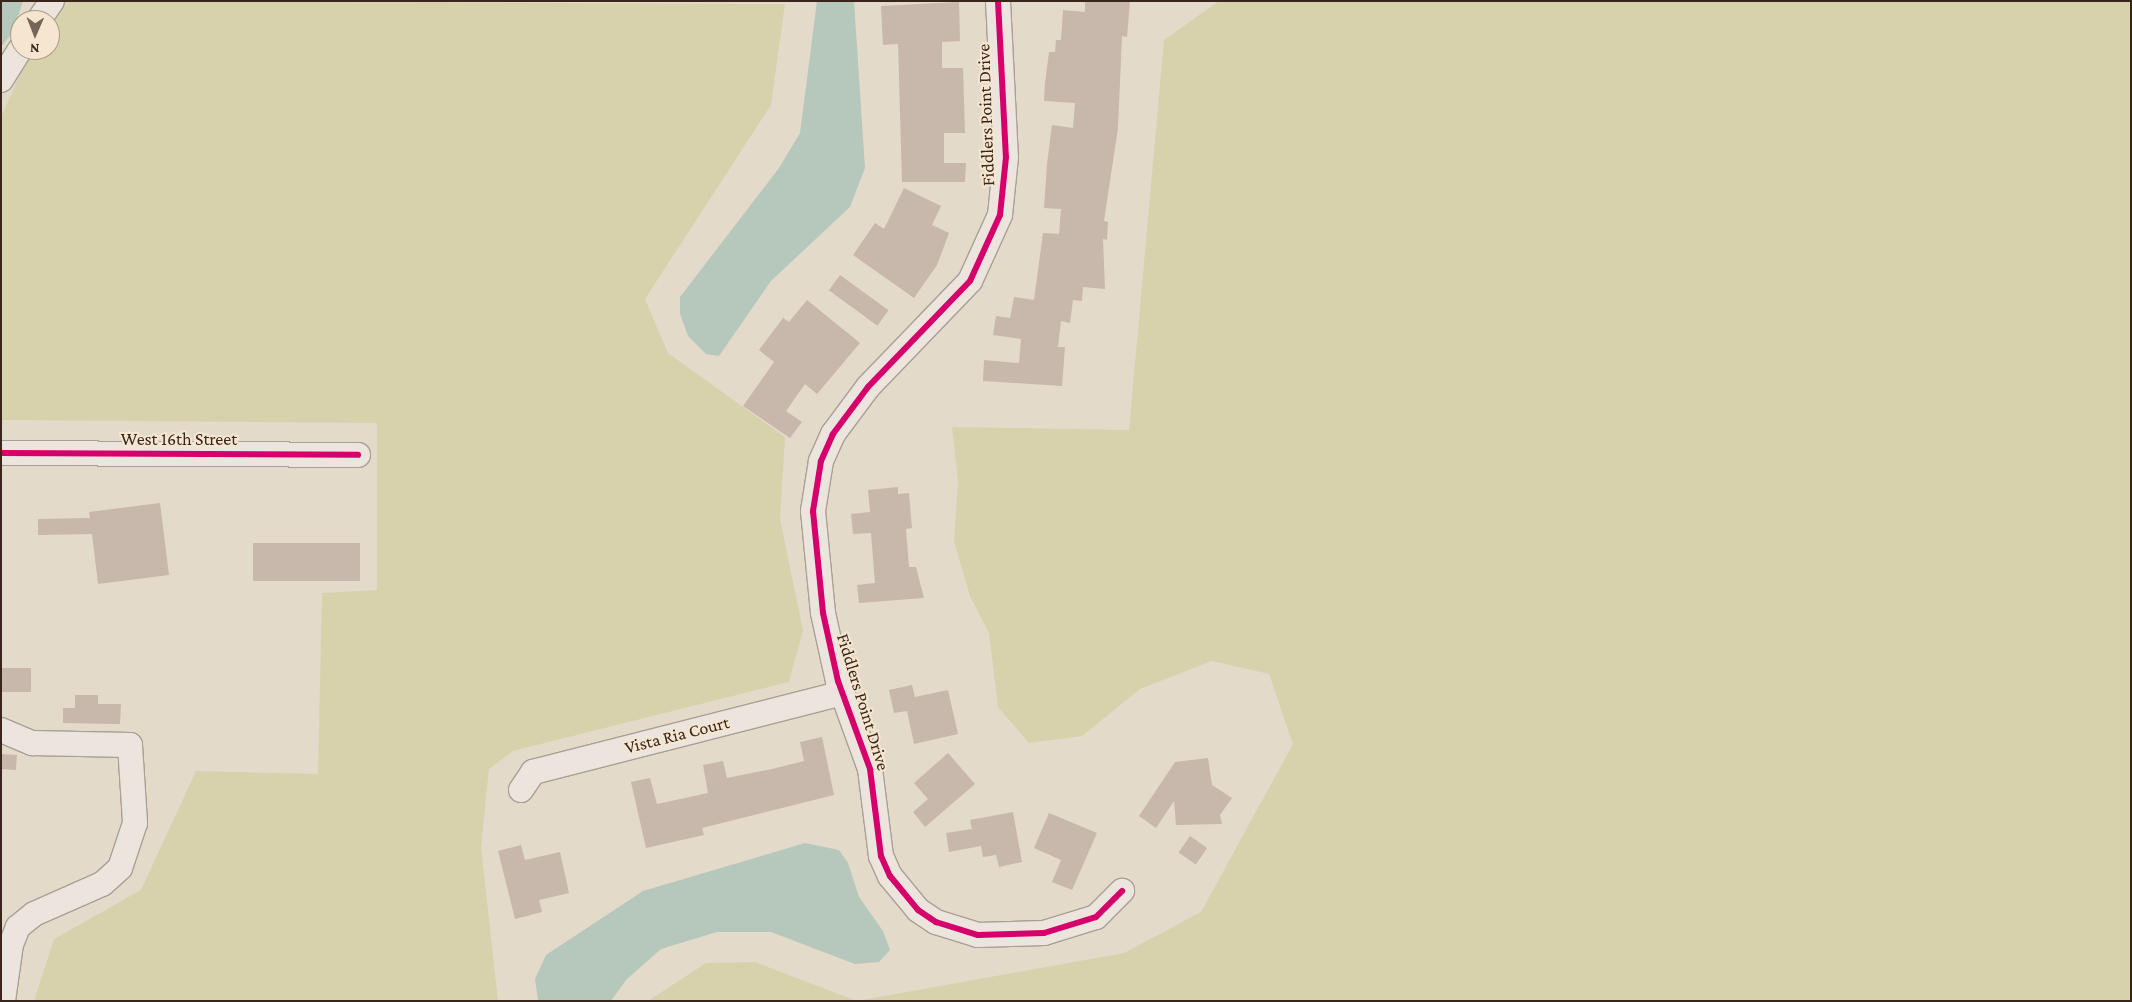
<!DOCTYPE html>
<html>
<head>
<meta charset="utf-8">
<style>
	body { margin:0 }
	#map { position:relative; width:2132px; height:1002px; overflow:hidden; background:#e4daca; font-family:"Crimson Pro",serif }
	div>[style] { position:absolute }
	.green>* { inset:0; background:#d7d2ac }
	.water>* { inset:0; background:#b6c8bb }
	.building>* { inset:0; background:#c8b7ab; transform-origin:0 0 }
	.roads { filter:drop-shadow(1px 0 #a99f94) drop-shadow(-1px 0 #a99f94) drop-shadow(0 1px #a99f94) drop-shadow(0 -1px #a99f94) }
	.minor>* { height:24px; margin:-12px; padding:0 12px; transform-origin:12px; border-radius:12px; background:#ece5dd }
	.cycleway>* { height:6px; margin:-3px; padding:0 3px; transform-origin:3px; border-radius:3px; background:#d6006c }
	span { translate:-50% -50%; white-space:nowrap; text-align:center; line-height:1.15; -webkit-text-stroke:4px #f6e6d0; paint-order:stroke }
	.street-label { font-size:18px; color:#38261c }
	.frame { position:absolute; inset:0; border:2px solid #38261c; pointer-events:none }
	.north { position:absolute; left:10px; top:10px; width:50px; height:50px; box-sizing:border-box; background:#f6e6d0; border:1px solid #a98; border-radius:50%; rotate:181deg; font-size:14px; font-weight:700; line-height:20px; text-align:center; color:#38261c }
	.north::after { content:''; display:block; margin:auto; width:18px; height:22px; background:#746559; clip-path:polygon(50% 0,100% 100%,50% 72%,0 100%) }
</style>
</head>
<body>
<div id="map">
	<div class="green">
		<div style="clip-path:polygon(59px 1px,785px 4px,771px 105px,645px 299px,668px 353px,785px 437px,780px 519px,803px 630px,789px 682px,513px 751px,489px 769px,481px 847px,498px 1001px,34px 1001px,54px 939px,141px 890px,196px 771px,318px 774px,322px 593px,377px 590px,377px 423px,1px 420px,1px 117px,31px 50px,50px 50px,50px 20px)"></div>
		<div style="clip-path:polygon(1219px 1px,2131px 1px,2131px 1001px,857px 1001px,1124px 953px,1201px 912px,1293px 744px,1269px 674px,1212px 661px,1140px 689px,1082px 736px,1029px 743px,998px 707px,989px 633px,970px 596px,954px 541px,958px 482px,952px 427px,1129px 430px,1164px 40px)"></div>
		<div style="clip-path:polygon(755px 962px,857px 1001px,648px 1001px,706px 963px)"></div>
	</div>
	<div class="water">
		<div style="clip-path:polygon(1px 1px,23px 1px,13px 32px,1px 47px)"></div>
		<div style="clip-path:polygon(817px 1px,854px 1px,865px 168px,850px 207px,771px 281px,719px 356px,706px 354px,688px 336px,680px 314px,680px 297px,779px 168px,800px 133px)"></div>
		<div style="clip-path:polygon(805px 843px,839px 850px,848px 863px,859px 897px,883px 931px,890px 950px,879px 962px,855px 964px,771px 932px,717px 932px,661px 949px,626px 980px,611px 1001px,538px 1001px,535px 979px,546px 955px,643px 891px)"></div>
	</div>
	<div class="building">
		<div style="clip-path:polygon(1085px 1px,1130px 1px,1127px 37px,1122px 36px,1118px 128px,1104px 221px,1108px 222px,1107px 240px,1103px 239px,1105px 289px,1083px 287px,1082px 301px,1073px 300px,1070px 323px,1061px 321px,1058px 347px,1065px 347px,1062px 386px,983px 381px,984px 360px,1019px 363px,1021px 339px,993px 335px,996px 316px,1010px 318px,1014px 297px,1034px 300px,1043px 233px,1059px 234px,1061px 209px,1044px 208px,1047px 164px,1052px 125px,1073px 128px,1075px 103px,1044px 101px,1045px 83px,1049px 52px,1055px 52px,1056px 40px,1061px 40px,1063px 10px,1085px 12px)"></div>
		<div style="clip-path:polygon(959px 2px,960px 41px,942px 42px,942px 68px,963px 68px,965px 133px,944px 133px,944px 163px,966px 163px,965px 182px,902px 182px,898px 44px,883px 45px,881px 6px)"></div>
		<div style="clip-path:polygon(904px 188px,941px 206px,932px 225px,949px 233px,937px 265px,914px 298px,853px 255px,875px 223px,884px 229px)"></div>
		<div style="left:840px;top:275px;width:60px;height:19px;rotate:36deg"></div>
		<div style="clip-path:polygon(807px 300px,860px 343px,817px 394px,805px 384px,786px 411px,802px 422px,790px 438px,743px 406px,774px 362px,759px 350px,783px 318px,789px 322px)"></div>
		<div style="clip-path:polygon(898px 487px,898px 494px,909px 493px,912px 528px,906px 529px,909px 567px,916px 567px,924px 598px,859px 603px,857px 585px,875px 583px,871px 533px,853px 534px,851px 514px,870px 512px,868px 490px)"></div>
		<div style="clip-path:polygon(160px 503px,169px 575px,98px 584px,92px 534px,38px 535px,38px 519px,90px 518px,89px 512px)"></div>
		<div style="left:253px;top:543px;width:107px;height:38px"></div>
		<div style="left:1px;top:668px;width:30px;height:24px"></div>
		<div style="clip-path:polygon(912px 685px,915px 697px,948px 690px,958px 734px,914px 744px,907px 711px,894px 713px,889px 690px)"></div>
		<div style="clip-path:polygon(75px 695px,98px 695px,98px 704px,121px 704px,120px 724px,63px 723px,63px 708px,75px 708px)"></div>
		<div style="clip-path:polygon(822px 737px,834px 795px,702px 828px,704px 835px,646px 848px,631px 782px,650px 778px,657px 804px,708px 793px,703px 765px,723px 761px,727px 778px,772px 769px,804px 761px,800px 742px)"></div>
		<div style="clip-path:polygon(948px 753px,975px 784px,925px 827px,913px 812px,928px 799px,914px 783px)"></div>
		<div style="left:1px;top:754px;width:16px;height:15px;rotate:4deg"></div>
		<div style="clip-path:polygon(1208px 758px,1212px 785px,1232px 798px,1220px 815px,1222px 824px,1176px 825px,1174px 801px,1156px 828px,1139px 816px,1175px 762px)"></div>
		<div style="clip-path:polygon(1013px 812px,1022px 862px,999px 867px,996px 855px,983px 857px,981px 846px,949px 852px,946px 833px,972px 829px,970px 820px)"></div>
		<div style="clip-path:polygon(1049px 813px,1097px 833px,1072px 890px,1052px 882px,1061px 860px,1034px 848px)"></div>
		<div style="left:1190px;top:836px;width:21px;height:20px;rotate:35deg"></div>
		<div style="clip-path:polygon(521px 845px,525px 860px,560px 852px,569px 893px,539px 900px,542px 912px,515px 919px,498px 851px)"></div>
	</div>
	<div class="roads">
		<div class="minor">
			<div style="left:998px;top:1px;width:156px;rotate:87.1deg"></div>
			<div style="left:1006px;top:157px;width:58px;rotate:95.9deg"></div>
			<div style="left:1000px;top:215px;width:72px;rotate:114.4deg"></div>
			<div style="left:970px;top:281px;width:147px;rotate:133.9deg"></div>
			<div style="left:868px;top:387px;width:59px;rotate:126.7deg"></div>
			<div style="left:833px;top:434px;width:30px;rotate:114deg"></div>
			<div style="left:821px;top:461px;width:51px;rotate:99.1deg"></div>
			<div style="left:813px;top:511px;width:102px;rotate:84.4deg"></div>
			<div style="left:823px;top:613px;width:70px;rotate:77.6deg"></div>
			<div style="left:838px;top:681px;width:94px;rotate:70deg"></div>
			<div style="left:870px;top:769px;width:88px;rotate:82.8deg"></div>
			<div style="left:881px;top:856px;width:22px;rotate:66deg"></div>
			<div style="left:890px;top:876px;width:44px;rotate:50.5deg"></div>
			<div style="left:918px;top:910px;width:22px;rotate:34deg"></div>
			<div style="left:936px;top:922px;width:44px;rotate:17.2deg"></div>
			<div style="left:978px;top:935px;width:66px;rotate:-1.7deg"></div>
			<div style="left:1044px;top:933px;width:54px;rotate:-17.1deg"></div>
			<div style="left:1096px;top:917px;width:37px;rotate:-45deg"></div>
			<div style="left:39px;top:20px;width:23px;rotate:-56deg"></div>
			<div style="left:1px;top:80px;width:36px;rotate:-58deg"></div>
			<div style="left:1px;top:453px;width:357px;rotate:0.3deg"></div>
			<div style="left:1px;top:730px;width:34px;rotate:23deg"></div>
			<div style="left:32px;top:743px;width:98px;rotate:1.2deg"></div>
			<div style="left:130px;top:745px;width:78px;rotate:86.3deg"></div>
			<div style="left:135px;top:823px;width:47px;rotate:108.4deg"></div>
			<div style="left:120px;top:868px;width:24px;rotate:138deg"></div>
			<div style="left:102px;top:884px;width:74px;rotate:156.2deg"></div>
			<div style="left:34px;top:914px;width:21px;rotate:141deg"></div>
			<div style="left:18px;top:927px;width:18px;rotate:112deg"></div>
			<div style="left:11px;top:944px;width:58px;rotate:98deg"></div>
			<div style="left:521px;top:790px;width:22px;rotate:-56deg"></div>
			<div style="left:533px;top:772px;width:320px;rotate:-14.3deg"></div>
		</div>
	</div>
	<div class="cycleway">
		<div style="left:998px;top:1px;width:156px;rotate:87.1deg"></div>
		<div style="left:1006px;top:157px;width:58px;rotate:95.9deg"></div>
		<div style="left:1000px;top:215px;width:72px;rotate:114.4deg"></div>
		<div style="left:970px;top:281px;width:147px;rotate:133.9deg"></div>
		<div style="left:868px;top:387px;width:59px;rotate:126.7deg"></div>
		<div style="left:833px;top:434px;width:30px;rotate:114deg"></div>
		<div style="left:821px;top:461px;width:51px;rotate:99.1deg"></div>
		<div style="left:813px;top:511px;width:102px;rotate:84.4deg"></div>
		<div style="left:823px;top:613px;width:70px;rotate:77.6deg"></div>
		<div style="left:838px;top:681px;width:94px;rotate:70deg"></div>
		<div style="left:870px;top:769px;width:88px;rotate:82.8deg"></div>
		<div style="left:881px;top:856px;width:22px;rotate:66deg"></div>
		<div style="left:890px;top:876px;width:44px;rotate:50.5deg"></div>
		<div style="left:918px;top:910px;width:22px;rotate:34deg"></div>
		<div style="left:936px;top:922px;width:44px;rotate:17.2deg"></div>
		<div style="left:978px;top:935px;width:66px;rotate:-1.7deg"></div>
		<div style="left:1044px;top:933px;width:54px;rotate:-17.1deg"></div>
		<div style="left:1096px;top:917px;width:37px;rotate:-45deg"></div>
		<div style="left:1px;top:453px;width:357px;rotate:0.3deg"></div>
	</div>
	<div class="street-label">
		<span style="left:986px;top:115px;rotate:-92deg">Fiddlers Point Drive</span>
		<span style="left:179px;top:439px">West 16th Street</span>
		<span style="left:863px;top:702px;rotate:73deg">Fiddlers Point Drive</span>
		<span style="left:677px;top:735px;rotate:-14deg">Vista Ria Court</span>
	</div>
	<div class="frame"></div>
	<div class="north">N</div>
</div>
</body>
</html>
